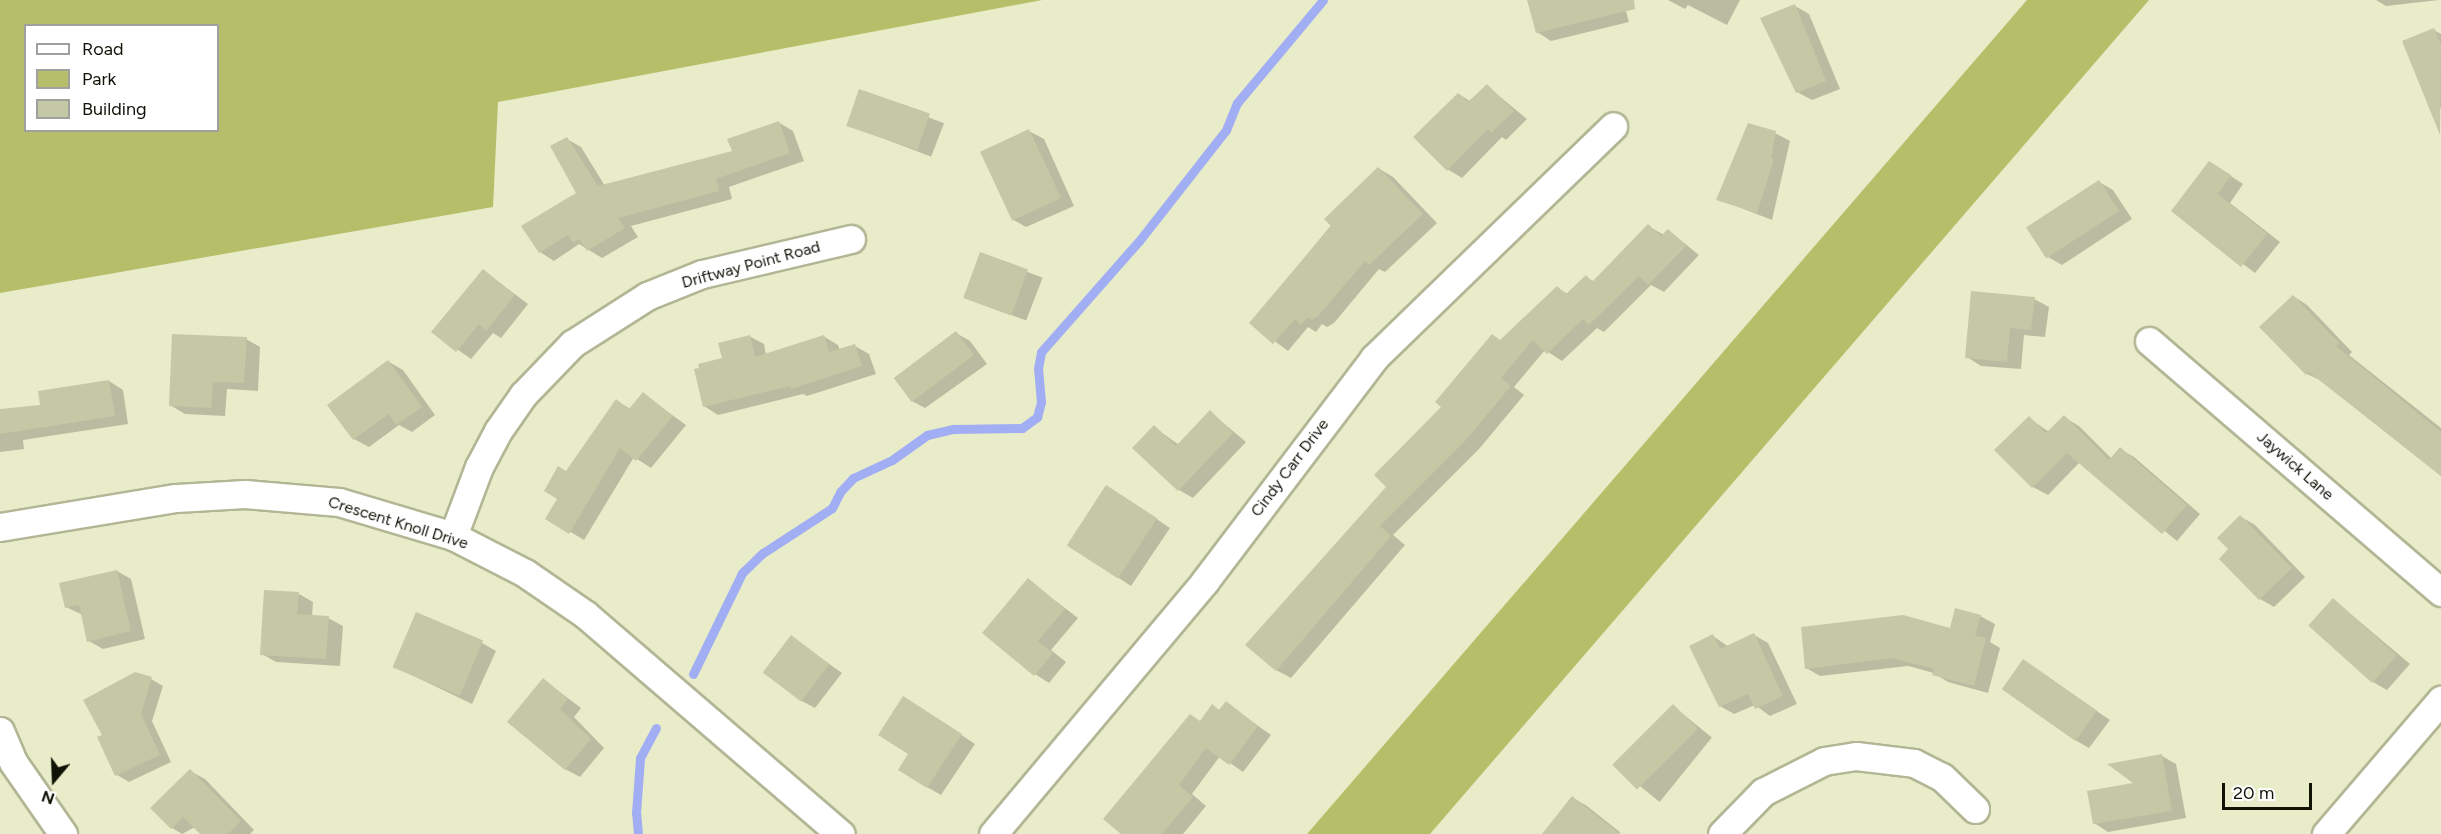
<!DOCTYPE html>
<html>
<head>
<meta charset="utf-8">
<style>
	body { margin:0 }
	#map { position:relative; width:2441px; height:834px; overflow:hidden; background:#e8ecc9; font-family:Figtree,sans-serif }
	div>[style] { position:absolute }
	.green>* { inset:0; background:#b7be6a }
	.shadow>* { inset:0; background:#0003; transform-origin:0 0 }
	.stream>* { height:9px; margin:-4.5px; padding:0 4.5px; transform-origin:4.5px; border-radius:4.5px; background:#a2aef3 }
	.building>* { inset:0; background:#c4c8a5; transform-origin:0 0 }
	.roads { filter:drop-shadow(2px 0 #b2b694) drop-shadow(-2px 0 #b2b694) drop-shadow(0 2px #b2b694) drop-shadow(0 -2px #b2b694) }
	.minor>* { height:27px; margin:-13.5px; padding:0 13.5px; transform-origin:13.5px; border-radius:13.5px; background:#fff }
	span { translate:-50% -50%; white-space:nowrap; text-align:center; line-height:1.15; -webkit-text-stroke:4.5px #fff; paint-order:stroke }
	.street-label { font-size:16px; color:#121307 }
	.legend { position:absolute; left:24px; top:24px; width:195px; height:108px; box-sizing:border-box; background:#fff; border:2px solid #a0a19c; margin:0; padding:8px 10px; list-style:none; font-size:18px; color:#121307 }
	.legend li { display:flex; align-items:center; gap:12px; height:30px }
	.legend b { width:30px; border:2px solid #a0a19c }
	.north { position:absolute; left:24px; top:750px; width:60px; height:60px; -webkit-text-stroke:4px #fff; paint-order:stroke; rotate:199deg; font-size:16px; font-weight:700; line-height:24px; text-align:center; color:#121307 }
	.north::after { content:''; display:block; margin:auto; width:21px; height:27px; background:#121307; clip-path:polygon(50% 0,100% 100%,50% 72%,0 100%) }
	.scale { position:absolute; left:2222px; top:783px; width:90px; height:27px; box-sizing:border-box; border:3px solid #121307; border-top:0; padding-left:8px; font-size:18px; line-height:21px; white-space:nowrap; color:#121307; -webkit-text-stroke:4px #fff; paint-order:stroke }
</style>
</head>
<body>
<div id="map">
	<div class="green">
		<div style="clip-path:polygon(evenodd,0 0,1042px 0,498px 102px,493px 207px,0 293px,0 0,26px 26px,218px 26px,218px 130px,26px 130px,26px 26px)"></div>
		<div style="clip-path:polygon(2027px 0,2149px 0,1430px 834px,1307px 834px)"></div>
	</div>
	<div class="shadow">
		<div style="clip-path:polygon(1531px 0,1623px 0,1629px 22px,1551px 41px,1537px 32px)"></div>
		<div style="clip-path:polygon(1668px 0,1740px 0,1727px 25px,1688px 5px,1685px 9px)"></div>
		<div style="clip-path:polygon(2376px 0,2439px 0,2386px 6px)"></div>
		<div style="clip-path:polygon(1795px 6px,1809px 14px,1840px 89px,1812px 100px,1797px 92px)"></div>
		<div style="clip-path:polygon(2434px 30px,2441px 34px,2441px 108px,2428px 100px)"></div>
		<div style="clip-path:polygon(1487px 86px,1527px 119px,1506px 140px,1502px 137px,1462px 178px,1447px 169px,1459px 94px,1471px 102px)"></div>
		<div style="left:860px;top:91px;width:90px;height:36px;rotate:21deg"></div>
		<div style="clip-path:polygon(778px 122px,793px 131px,804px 161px,729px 187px,732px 199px,631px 226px,638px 237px,602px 258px,579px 244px,554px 261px,540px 252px,578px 193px,567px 139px,581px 147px,605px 186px,734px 152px)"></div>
		<div style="clip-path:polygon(1029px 131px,1044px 139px,1074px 206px,1026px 227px,1012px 219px)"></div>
		<div style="clip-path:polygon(1775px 133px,1790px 141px,1772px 220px,1718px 199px)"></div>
		<div style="clip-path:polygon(1378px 168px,1393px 177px,1437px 223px,1385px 272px,1379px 269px,1334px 323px,1327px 327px,1322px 324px,1316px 332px,1308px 327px,1288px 351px,1251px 323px)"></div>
		<div style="clip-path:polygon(2223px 171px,2243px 184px,2230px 203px,2280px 242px,2255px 273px,2173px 211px)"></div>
		<div style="clip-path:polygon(2099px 182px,2113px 190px,2132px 219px,2062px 265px,2048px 257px)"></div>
		<div style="clip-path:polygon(1648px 226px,1664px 235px,1668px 230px,1699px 255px,1664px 292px,1651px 285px,1604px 332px,1597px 328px,1562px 361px,1545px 350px,1514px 387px,1524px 395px,1479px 449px,1393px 535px,1405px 545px,1291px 678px,1276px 670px,1389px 487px,1443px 407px,1502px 341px,1557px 288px,1568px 294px,1586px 277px,1595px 282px)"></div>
		<div style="left:981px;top:254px;width:66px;height:46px;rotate:21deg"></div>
		<div style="clip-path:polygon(484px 271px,528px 304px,501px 338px,493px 333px,471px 359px,433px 332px)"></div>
		<div style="clip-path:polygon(2293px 296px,2307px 305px,2352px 352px,2349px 355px,2441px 428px,2441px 476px,2322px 381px,2307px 374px)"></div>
		<div style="clip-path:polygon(2034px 299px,2049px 307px,2045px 337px,2024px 335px,2021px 369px,1981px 366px,1967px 357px)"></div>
		<div style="clip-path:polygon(956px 333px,970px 341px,987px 364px,925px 408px,910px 400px)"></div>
		<div style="clip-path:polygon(749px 336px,764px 344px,766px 355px,823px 336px,838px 345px,840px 351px,855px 346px,869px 354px,876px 374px,807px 396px,803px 394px,718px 415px,704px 406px,724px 359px)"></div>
		<div style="clip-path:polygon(246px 339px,260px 347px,258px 391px,227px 389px,225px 416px,185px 414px,170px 405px)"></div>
		<div style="clip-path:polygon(389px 362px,403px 370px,435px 415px,412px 432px,399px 425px,369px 447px,354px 439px)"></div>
		<div style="clip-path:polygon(109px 381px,123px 390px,128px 424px,23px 440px,24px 449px,0 452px,0 411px,42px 406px)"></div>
		<div style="clip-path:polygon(643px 394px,686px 425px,651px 468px,634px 457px,584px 540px,547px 518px,559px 498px,566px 472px,616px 401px,631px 409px)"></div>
		<div style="clip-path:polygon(1210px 412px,1246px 442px,1193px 498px,1179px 490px,1154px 427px,1179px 445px)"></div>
		<div style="clip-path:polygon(2064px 417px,2079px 426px,2112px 459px,2120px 449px,2134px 457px,2200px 514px,2177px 541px,2080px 462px,2048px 495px,2033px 487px,2029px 418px,2049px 432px)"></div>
		<div style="clip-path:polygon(1121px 495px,1170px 528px,1131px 586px,1068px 545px)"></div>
		<div style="clip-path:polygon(2241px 517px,2255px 525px,2305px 577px,2274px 607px,2260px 599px,2221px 559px,2231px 549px)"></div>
		<div style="clip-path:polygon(117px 571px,131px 579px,145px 639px,103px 649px,89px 641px,83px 615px,66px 607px)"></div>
		<div style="clip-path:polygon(1028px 580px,1078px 618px,1051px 650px,1066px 662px,1049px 683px,1035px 674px)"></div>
		<div style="clip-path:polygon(299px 594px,313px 602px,312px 617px,328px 618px,343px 626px,340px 666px,276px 662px,262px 654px)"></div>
		<div style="clip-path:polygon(2334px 600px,2410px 664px,2387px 690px,2373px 682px)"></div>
		<div style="clip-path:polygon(1980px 616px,1995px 624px,1990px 642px,2000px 648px,1988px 693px,1948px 682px,1934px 673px,1908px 666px,1820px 676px,1806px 668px,1951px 630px)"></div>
		<div style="clip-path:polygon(1754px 635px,1768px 643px,1797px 704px,1770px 716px,1755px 705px,1734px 714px,1720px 706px,1713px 636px,1729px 647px)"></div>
		<div style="clip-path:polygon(791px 637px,842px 673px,815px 708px,800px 700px)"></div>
		<div style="clip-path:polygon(482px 643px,496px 651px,472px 704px,393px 666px)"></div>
		<div style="clip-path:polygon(2023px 661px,2110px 720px,2089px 748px,2075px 740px)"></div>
		<div style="clip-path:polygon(151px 679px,163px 686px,152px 721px,171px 762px,129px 782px,117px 775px,104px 735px)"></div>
		<div style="clip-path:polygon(544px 680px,581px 708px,574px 717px,604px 748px,580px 777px,565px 769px)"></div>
		<div style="clip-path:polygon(1226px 703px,1271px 735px,1243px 772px,1220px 756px,1192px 794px,1206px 806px,1183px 834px,1123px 834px,1212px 706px,1221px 711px)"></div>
		<div style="clip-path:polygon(918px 706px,975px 744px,941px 795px,927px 787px,910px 754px)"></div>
		<div style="left:1673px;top:706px;width:50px;height:83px;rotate:39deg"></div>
		<div style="clip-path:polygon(2162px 756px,2176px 764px,2186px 818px,2108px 832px,2094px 823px)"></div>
		<div style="clip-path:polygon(190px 771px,205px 779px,254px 830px,250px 834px,202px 834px,195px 827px,182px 834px,172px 828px)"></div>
		<div style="clip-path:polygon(1573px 798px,1587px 806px,1621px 833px,1544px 834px)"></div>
	</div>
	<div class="stream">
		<div style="left:693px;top:674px;width:112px;rotate:-64.1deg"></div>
		<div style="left:742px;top:573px;width:29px;rotate:-44deg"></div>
		<div style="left:763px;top:553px;width:82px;rotate:-33.1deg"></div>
		<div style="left:832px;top:508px;width:18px;rotate:-63deg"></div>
		<div style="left:840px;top:492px;width:19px;rotate:-47deg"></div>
		<div style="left:853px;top:478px;width:43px;rotate:-24.8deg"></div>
		<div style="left:892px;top:460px;width:43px;rotate:-35.5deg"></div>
		<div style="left:927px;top:435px;width:28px;rotate:-13deg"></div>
		<div style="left:954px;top:429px;width:68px;rotate:-0.8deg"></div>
		<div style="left:1022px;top:428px;width:19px;rotate:-36deg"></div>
		<div style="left:1037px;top:417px;width:16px;rotate:-75deg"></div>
		<div style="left:1041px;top:402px;width:34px;rotate:-95deg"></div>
		<div style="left:1038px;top:368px;width:16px;rotate:-79deg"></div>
		<div style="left:1041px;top:352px;width:148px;rotate:-48.6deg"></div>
		<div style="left:1139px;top:241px;width:141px;rotate:-51.9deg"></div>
		<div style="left:1226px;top:130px;width:29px;rotate:-68deg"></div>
		<div style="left:1237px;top:103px;width:134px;rotate:-50.1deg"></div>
		<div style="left:638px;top:834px;width:21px;rotate:-95deg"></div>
		<div style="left:636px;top:813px;width:55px;rotate:-85.8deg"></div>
		<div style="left:640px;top:758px;width:34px;rotate:-62deg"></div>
	</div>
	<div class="building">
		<div style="clip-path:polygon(1527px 0,1634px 0,1635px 9px,1536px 33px)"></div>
		<div style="clip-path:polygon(1795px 4px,1826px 81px,1796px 93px,1760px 18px)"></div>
		<div style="clip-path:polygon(2434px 28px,2441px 45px,2440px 135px,2402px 41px)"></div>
		<div style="clip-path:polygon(1487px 84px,1514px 111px,1491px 133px,1488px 129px,1447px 171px,1413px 137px,1458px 93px,1468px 102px)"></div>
		<div style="left:859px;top:89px;width:75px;height:39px;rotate:19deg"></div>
		<div style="clip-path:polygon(779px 121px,790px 153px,716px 179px,719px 191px,618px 218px,625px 228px,587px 251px,579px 239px,573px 243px,568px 235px,539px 253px,521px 226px,576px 193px,550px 146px,567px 137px,598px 186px,732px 151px,727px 139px)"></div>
		<div style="clip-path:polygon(1748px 123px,1776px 131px,1771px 158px,1774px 159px,1757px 213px,1716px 200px)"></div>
		<div style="left:1029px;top:129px;width:76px;height:54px;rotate:65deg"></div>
		<div style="clip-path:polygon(2209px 161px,2231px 175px,2218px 194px,2267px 234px,2241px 267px,2171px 211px)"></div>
		<div style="clip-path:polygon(1378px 167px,1423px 214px,1369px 265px,1365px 261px,1319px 315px,1312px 320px,1308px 317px,1301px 325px,1295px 319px,1273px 344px,1249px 323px,1331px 226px,1324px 219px)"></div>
		<div style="left:2099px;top:180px;width:37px;height:87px;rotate:57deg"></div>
		<div style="clip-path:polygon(1648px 224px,1661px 236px,1668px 229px,1686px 246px,1648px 285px,1639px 276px,1589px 325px,1583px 319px,1547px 354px,1533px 340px,1501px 378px,1511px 386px,1465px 441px,1380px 526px,1391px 536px,1276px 671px,1245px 645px,1386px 487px,1374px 475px,1441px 407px,1435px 402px,1492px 334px,1500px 340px,1557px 286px,1566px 294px,1586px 275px,1592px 282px)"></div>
		<div style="left:980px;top:252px;width:51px;height:49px;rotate:20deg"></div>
		<div style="clip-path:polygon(483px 269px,515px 295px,486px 331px,479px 324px,456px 352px,431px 332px)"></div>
		<div style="clip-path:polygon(1971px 291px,2035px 297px,2031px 330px,2010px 328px,2007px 362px,1965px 358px)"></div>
		<div style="clip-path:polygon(2293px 295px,2339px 343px,2336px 346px,2441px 432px,2441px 476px,2309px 372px,2306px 375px,2259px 327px)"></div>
		<div style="left:956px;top:331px;width:30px;height:78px;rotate:53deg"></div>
		<div style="clip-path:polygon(172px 334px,247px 337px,244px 383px,213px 382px,211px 408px,169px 406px)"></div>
		<div style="clip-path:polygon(750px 335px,755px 357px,824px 335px,829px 352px,855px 344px,862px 366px,791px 389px,790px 386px,703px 407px,694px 369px,699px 368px,698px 364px,722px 358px,718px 343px)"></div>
		<div style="clip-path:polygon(388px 360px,422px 407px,396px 425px,389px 414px,353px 440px,327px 405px)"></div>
		<div style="clip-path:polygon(109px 380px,115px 416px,0 434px,0 409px,40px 405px,38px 391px)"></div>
		<div style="clip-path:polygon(643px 392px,673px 416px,636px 461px,620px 448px,569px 534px,545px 519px,557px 499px,544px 491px,558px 466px,566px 471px,616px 399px,629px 409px)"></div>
		<div style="clip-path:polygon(1210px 410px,1233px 433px,1178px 491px,1132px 448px,1154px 425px,1176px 446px)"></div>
		<div style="clip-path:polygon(2064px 415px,2109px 460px,2120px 447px,2187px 505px,2162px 534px,2067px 453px,2032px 488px,1994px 450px,2029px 416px,2046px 433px)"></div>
		<div style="left:1106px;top:485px;width:61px;height:72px;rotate:33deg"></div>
		<div style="clip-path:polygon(2240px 515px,2292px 568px,2259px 600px,2219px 559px,2228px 549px,2217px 538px)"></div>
		<div style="clip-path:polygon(117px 570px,131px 631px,87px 642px,79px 605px,65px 608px,59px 583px)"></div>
		<div style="clip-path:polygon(1028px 578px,1065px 609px,1038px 641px,1053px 653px,1034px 676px,982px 633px)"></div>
		<div style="clip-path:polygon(264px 590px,299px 592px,297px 614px,329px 616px,326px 659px,260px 655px)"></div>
		<div style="left:2333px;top:598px;width:86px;height:37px;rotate:42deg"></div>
		<div style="clip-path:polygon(1955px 608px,1981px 615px,1975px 636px,1986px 638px,1974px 686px,1932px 675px,1934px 669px,1892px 658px,1805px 669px,1801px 627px,1903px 615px,1950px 628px)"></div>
		<div style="left:416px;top:612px;width:73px;height:60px;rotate:23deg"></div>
		<div style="clip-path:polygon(1754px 633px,1783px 696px,1755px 709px,1748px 694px,1719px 707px,1689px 646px,1713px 634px,1720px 649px)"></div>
		<div style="left:791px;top:635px;width:48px;height:47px;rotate:37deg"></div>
		<div style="left:2023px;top:659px;width:90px;height:37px;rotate:35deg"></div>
		<div style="clip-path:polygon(135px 672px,152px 677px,141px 714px,160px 755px,115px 776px,97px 737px,102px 735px,83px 700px)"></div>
		<div style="clip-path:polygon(543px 678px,568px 699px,560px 709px,591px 739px,565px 770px,507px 722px)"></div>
		<div style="clip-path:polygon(903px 696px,962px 734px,927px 788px,898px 770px,908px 754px,878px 735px)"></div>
		<div style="clip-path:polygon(1226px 701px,1258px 726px,1229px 765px,1206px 748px,1179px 785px,1193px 797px,1162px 834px,1121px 834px,1103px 819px,1190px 714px,1200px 721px,1212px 704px,1219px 710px)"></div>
		<div style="left:1673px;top:704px;width:35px;height:86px;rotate:45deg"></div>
		<div style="clip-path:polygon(2162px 754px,2172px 811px,2093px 824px,2087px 791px,2133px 783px,2107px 764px)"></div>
		<div style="clip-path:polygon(190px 769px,241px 821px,228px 834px,200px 834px,183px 817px,171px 829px,150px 808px)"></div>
		<div style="clip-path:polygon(1572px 796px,1620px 834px,1542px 834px)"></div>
	</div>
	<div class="roads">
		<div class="minor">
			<div style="left:2149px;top:341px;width:385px;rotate:40.7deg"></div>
			<div style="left:0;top:527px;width:178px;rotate:-9.4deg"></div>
			<div style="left:176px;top:498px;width:69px;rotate:-3.3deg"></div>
			<div style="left:245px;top:494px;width:94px;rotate:4.9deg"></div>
			<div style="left:339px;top:502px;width:119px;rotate:16.6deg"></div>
			<div style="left:453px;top:536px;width:81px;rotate:27.2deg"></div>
			<div style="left:525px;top:573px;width:74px;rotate:34.5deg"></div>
			<div style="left:586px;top:615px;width:336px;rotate:40.7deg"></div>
			<div style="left:453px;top:536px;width:74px;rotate:-69.4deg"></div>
			<div style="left:479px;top:467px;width:41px;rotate:-62.2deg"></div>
			<div style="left:498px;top:431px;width:44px;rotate:-55.2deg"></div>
			<div style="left:523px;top:395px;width:71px;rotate:-46.1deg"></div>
			<div style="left:572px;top:344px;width:89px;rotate:-32.6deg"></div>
			<div style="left:647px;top:296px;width:59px;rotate:-21.8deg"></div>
			<div style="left:702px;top:274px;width:153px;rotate:-13.2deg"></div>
			<div style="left:0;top:731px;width:34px;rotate:67deg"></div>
			<div style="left:13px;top:762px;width:88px;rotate:55.2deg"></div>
			<div style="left:993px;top:834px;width:330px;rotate:-50deg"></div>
			<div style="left:1205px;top:581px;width:280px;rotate:-52.8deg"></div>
			<div style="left:1374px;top:358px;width:333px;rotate:-44.1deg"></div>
			<div style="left:1722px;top:834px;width:59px;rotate:-45.7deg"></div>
			<div style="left:1763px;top:792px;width:68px;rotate:-26.9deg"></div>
			<div style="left:1824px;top:761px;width:32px;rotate:-9deg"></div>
			<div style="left:1856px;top:756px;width:58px;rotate:6.9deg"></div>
			<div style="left:1914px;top:763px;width:31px;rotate:27deg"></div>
			<div style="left:1942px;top:777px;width:46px;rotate:44.1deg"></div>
			<div style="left:2326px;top:834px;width:177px;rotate:-49.4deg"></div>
		</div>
	</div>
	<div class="street-label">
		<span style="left:751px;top:265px;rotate:-15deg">Driftway Point Road</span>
		<span style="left:2295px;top:466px;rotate:41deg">Jaywick Lane</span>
		<span style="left:1290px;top:468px;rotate:-53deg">Cindy Carr Drive</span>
		<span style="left:398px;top:523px;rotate:17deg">Crescent Knoll Drive</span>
	</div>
	<ul class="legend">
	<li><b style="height:8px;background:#fff"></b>Road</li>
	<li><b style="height:16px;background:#b7be6a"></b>Park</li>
	<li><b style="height:16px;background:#c4c8a5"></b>Building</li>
	</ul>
	<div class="north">N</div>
	<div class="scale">20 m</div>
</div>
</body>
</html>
